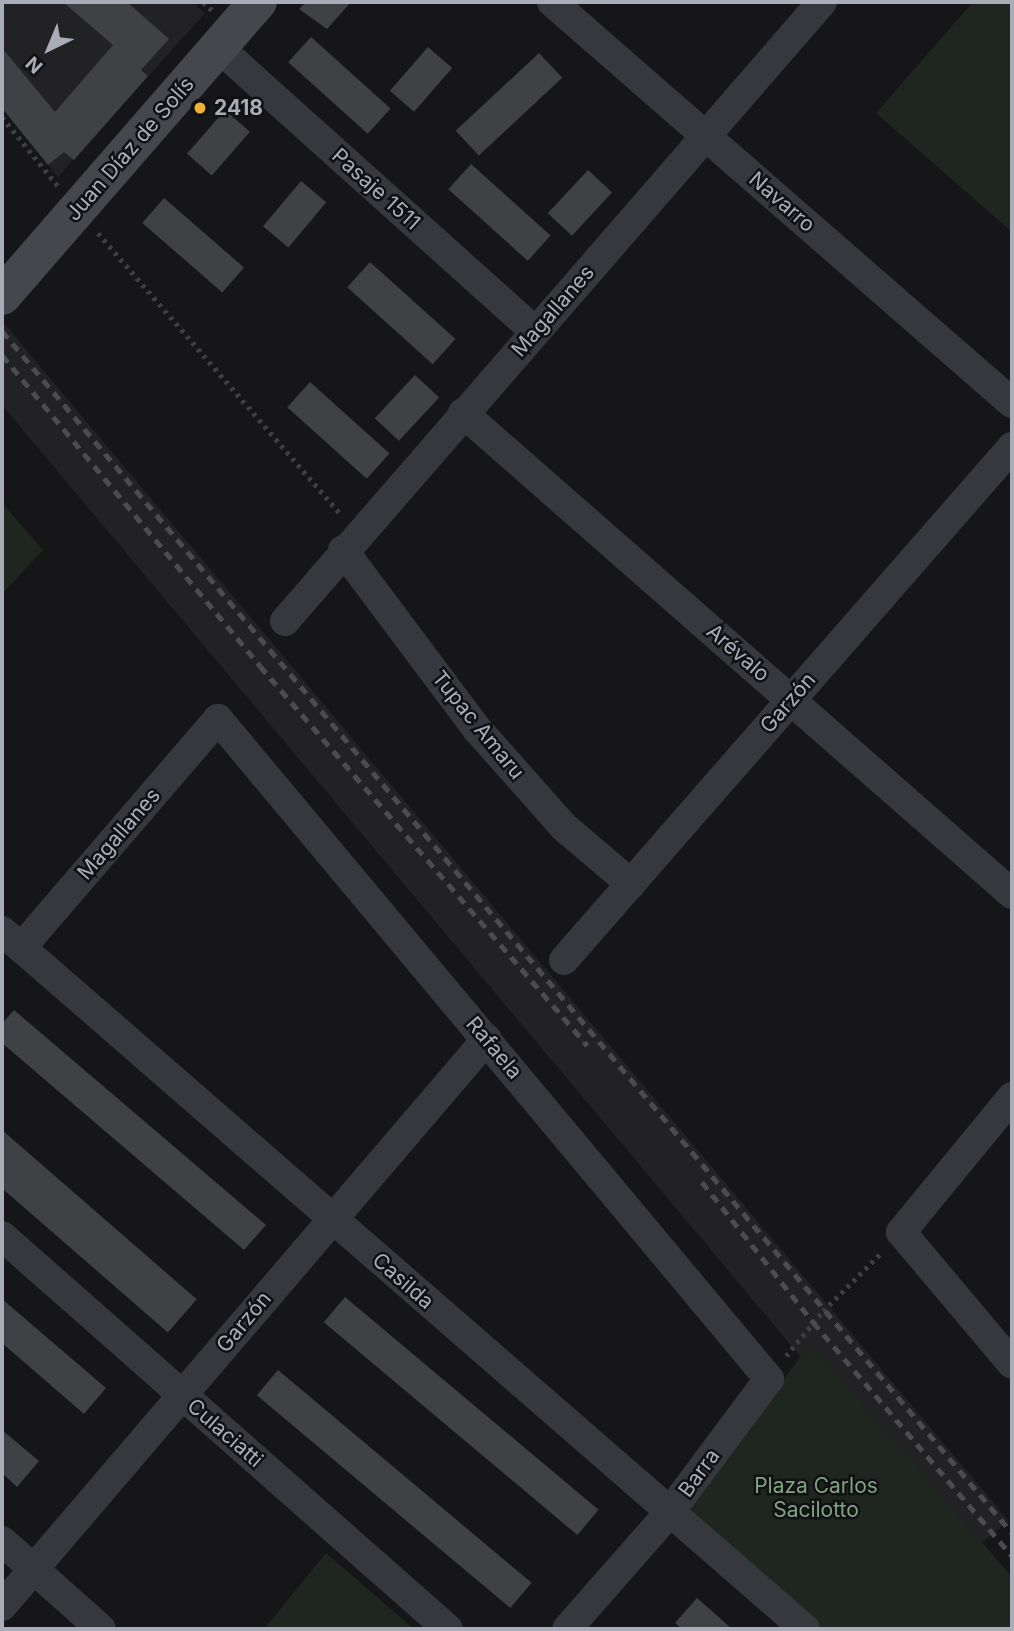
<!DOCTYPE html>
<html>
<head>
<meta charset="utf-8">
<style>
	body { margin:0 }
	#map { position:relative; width:1014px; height:1631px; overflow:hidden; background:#161618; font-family:Inter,sans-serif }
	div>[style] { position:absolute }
	.built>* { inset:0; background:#222225; transform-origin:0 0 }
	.green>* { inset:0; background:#1e261f }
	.building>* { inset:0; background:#404145; transform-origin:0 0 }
	.path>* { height:4.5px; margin-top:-2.25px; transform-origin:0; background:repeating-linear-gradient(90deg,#3d3f44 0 3.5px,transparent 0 8.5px) }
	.minor>* { height:30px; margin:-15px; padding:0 15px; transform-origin:15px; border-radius:15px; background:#37383d }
	.secondary>* { height:38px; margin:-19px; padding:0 19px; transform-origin:19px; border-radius:19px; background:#45474d }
	.rail>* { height:5px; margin-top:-2.5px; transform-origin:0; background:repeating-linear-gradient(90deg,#4a4c52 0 9px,transparent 0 16px) }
	.dots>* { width:19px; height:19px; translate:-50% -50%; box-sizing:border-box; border:4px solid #111113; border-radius:50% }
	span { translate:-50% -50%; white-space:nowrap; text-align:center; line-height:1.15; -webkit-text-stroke:5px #111113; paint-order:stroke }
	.poi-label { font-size:21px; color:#a8adb8; font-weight:700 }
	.left { translate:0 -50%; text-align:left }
	.street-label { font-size:21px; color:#a8adb8 }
	.park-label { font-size:21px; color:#7fa381 }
	.frame { position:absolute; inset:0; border:4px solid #a8adb8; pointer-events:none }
	.north { position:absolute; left:14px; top:14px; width:70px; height:70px; -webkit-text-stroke:5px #111113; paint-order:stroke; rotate:223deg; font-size:19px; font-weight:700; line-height:28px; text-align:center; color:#a8adb8 }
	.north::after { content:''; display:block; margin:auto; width:24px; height:32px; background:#a8adb8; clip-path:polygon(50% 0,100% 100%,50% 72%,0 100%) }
</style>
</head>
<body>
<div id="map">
	<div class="built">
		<div style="clip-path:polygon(2px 2px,192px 2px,205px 13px,58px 177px,2px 108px)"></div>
		<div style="left:2px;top:321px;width:1566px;height:54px;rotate:50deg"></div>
	</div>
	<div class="green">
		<div style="clip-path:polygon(973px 2px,1012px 2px,1012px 232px,876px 113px)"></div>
		<div style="clip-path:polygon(2px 503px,43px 550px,2px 594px)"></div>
		<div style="clip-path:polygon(811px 1343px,1012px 1577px,1012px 1629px,821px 1629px,683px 1512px)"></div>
		<div style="clip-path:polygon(326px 1553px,414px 1629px,264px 1629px)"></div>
	</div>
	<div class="building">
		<div style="clip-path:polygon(63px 2px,127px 2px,169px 39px,141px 70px,148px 76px,74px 160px,64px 152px,48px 165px,2px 108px,2px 48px,55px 112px,113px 45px)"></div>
		<div style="clip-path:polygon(306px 2px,351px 2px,327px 29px,299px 9px)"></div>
		<div style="left:311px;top:37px;width:107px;height:34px;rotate:42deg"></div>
		<div style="left:428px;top:47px;width:32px;height:58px;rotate:41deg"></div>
		<div style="left:539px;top:53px;width:34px;height:114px;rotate:47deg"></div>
		<div style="left:225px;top:110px;width:33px;height:58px;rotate:41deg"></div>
		<div style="left:471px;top:164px;width:107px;height:34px;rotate:42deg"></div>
		<div style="left:588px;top:170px;width:33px;height:59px;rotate:43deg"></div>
		<div style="left:301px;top:181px;width:33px;height:59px;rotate:40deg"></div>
		<div style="left:164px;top:198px;width:106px;height:33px;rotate:41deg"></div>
		<div style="left:370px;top:262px;width:115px;height:34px;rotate:42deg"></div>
		<div style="left:415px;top:375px;width:33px;height:59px;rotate:43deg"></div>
		<div style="left:310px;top:382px;width:107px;height:34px;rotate:42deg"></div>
		<div style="clip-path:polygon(14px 1010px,266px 1225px,244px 1250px,2px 1043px,2px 1024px)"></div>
		<div style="left:2px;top:1130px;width:258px;height:44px;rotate:41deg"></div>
		<div style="left:345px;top:1297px;width:331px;height:33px;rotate:40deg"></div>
		<div style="clip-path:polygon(2px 1299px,106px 1388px,84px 1414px,2px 1343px)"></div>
		<div style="left:278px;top:1370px;width:331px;height:33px;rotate:40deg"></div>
		<div style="clip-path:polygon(2px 1430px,39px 1461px,17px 1487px,2px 1473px)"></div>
		<div style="clip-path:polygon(697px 1598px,722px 1620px,732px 1629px,682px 1629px,675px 1623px)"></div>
	</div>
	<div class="path">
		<div style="left:203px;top:2px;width:12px;rotate:42deg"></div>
		<div style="left:2px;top:117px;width:89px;rotate:50.9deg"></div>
		<div style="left:98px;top:233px;width:372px;rotate:49.2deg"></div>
		<div style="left:786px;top:1356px;width:58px;rotate:-50.6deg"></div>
		<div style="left:823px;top:1311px;width:83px;rotate:-45deg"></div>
	</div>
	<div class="minor">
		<div style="left:552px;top:2px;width:610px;rotate:41.08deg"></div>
		<div style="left:218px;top:47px;width:425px;rotate:41.9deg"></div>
		<div style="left:463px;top:413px;width:730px;rotate:41.22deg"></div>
		<div style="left:343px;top:550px;width:224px;rotate:53.2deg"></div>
		<div style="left:477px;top:729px;width:131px;rotate:48.4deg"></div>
		<div style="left:564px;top:827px;width:88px;rotate:40.4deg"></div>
		<div style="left:285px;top:621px;width:819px;rotate:-49.06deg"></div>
		<div style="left:2px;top:931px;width:1064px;rotate:41deg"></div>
		<div style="left:21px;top:948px;width:302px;rotate:-49.3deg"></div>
		<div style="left:218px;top:719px;width:860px;rotate:50.14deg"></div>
		<div style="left:769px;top:1379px;width:167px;rotate:126.7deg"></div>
		<div style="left:669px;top:1513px;width:154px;rotate:131.3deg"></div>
		<div style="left:564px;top:960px;width:681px;rotate:-48.87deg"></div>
		<div style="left:1012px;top:1097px;width:175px;rotate:129.4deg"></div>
		<div style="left:901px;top:1232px;width:172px;rotate:49.9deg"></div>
		<div style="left:2px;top:1236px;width:594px;rotate:41.39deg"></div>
		<div style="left:2px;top:1541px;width:132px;rotate:41.6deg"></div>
		<div style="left:2px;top:1606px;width:746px;rotate:-49.46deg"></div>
	</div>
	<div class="secondary">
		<div style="left:2px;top:296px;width:390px;rotate:-49deg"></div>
	</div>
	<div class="rail">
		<div style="left:2px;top:331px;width:1570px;rotate:49.96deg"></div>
		<div style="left:2px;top:355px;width:404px;rotate:50.3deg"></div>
		<div style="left:260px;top:666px;width:501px;rotate:49.21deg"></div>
		<div style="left:702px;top:1182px;width:179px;rotate:51.6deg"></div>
		<div style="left:813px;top:1322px;width:307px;rotate:49.6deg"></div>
	</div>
	<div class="dots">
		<div style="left:200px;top:108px;background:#f2b134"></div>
	</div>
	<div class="poi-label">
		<span class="left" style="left:214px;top:108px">2418</span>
	</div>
	<div class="street-label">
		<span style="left:130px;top:149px;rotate:-49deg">Juan Díaz de Solís</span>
		<span style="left:376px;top:189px;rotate:42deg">Pasaje 1511</span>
		<span style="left:782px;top:202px;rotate:41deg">Navarro</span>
		<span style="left:553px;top:311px;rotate:-49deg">Magallanes</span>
		<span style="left:738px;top:653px;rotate:41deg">Arévalo</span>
		<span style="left:788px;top:703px;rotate:-49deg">Garzón</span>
		<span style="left:478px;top:725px;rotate:51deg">Tupac Amaru</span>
		<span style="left:119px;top:834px;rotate:-49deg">Magallanes</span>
		<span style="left:494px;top:1048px;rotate:50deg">Rafaela</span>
		<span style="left:403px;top:1281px;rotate:41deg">Casilda</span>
		<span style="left:244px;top:1322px;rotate:-50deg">Garzón</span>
		<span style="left:225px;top:1433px;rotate:41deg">Culaciatti</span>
		<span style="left:699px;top:1473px;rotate:-54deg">Barra</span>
	</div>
	<div class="park-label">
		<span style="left:816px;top:1498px">Plaza Carlos<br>Sacilotto</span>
	</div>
	<div class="frame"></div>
	<div class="north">N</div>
</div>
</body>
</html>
